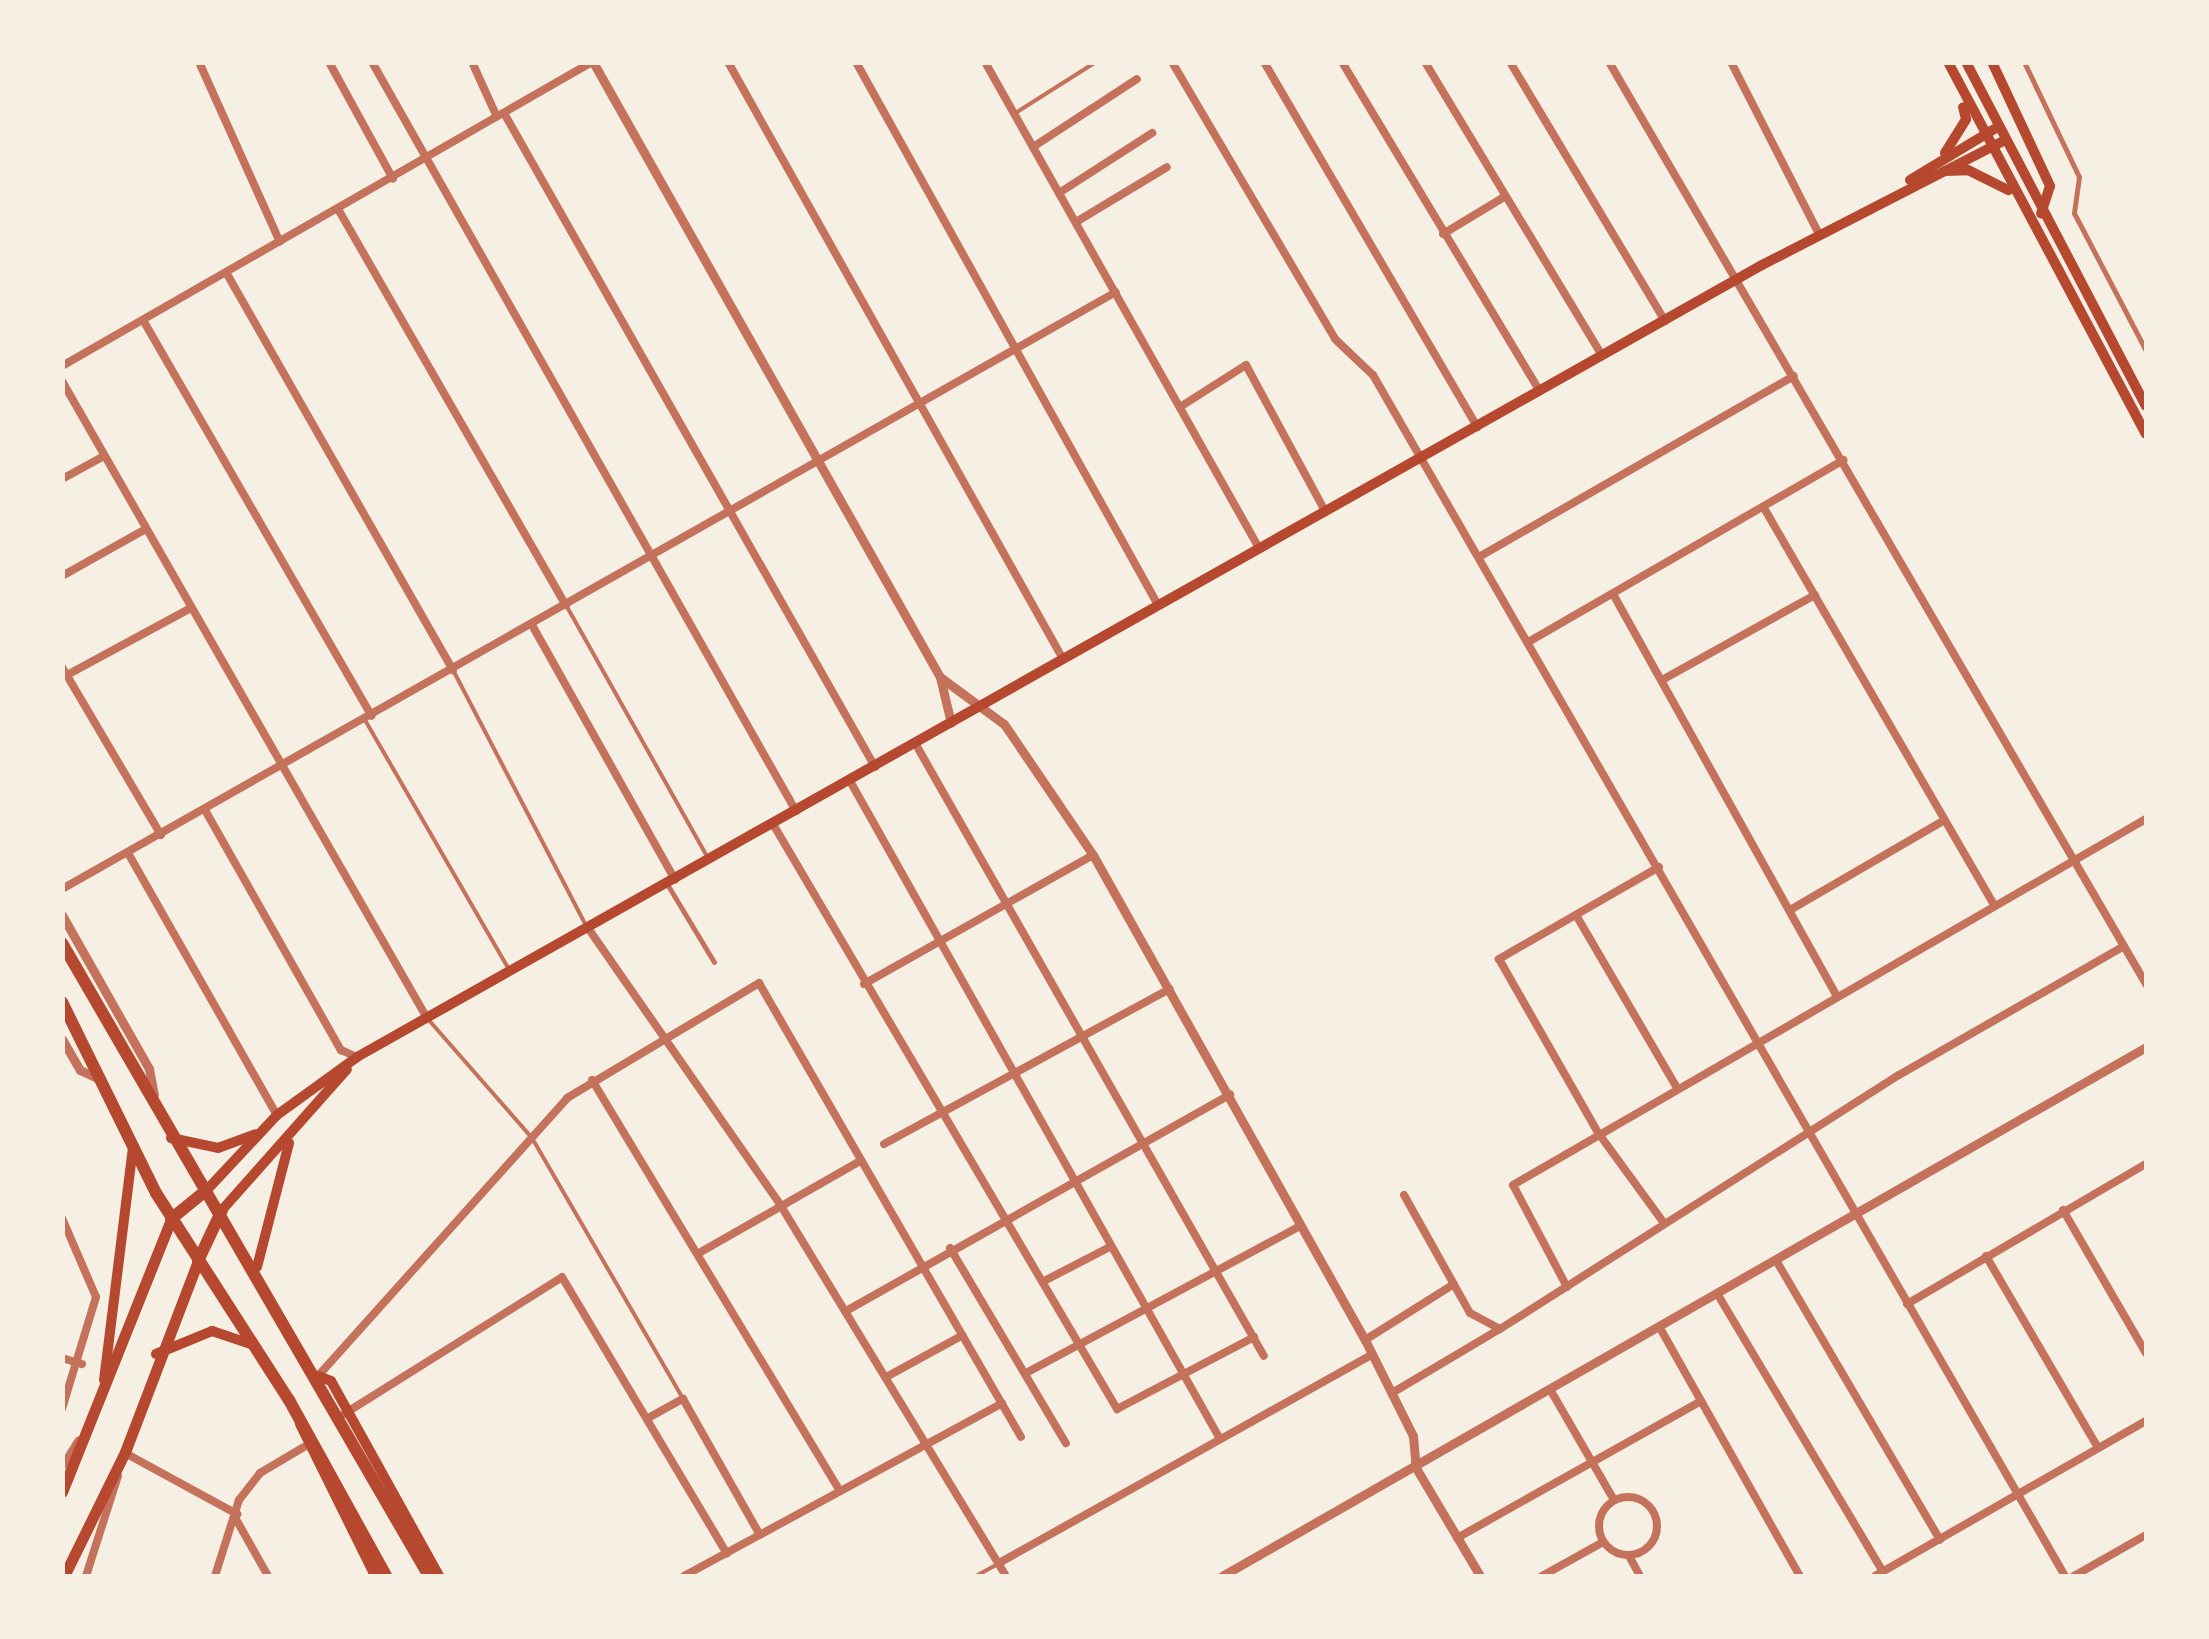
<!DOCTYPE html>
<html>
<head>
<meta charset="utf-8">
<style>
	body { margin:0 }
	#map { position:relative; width:2209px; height:1639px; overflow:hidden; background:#f6efe4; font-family:Helvetica,sans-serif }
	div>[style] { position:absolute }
	.service>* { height:4px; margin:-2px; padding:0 2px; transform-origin:2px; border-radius:2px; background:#c5725c }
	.pedestrian>* { height:5px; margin:-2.5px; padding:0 2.5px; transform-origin:2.5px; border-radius:2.5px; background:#c5725c }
	.minor>* { height:8px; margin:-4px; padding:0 4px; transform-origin:4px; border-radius:4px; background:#c5725c }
	.minor>.ring { margin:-4px; padding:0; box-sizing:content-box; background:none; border:8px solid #c5725c; border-radius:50% }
	.tertiary>* { height:9px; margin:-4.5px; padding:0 4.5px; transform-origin:4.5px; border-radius:4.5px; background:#c5725c }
	.secondary>* { height:10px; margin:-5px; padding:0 5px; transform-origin:5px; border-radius:5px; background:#b5482f }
	.primary>* { height:11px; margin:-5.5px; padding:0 5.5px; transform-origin:5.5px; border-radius:5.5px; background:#b5482f }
	.trunk>* { height:12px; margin:-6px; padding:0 6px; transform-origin:6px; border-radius:6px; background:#b5482f }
	span { translate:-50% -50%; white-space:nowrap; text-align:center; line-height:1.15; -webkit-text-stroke:9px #f6efe4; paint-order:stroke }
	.frame { position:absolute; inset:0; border:65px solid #f6efe4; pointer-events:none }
</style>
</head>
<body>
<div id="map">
	<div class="service">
		<div style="left:1014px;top:114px;width:97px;rotate:-32.4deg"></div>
		<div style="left:566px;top:605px;width:290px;rotate:60.7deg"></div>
		<div style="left:453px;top:670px;width:290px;rotate:62.5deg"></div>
		<div style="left:365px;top:720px;width:290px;rotate:60deg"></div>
		<div style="left:427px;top:1018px;width:159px;rotate:48.8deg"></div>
		<div style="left:532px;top:1138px;width:301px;rotate:59.9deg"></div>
		<div style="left:976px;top:1576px;width:26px;rotate:-29deg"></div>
	</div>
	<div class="pedestrian">
		<div style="left:2024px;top:62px;width:127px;rotate:64.4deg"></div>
		<div style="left:2079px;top:177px;width:36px;rotate:98deg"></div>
		<div style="left:2074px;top:213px;width:156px;rotate:62.4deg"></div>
		<div style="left:667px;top:884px;width:91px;rotate:58.9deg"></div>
	</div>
	<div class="minor">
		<div style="left:199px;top:62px;width:197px;rotate:65.8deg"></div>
		<div style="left:329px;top:62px;width:133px;rotate:61.3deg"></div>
		<div style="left:372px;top:62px;width:861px;rotate:60.49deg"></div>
		<div style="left:472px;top:62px;width:60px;rotate:65.6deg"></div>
		<div style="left:728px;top:62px;width:685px;rotate:60.7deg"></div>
		<div style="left:856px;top:62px;width:621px;rotate:60.92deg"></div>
		<div style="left:985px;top:62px;width:558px;rotate:60.59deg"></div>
		<div style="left:1172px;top:62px;width:321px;rotate:59.5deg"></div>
		<div style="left:1335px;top:339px;width:52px;rotate:43.5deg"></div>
		<div style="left:1373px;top:375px;width:1386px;rotate:60.05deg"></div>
		<div style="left:1264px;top:62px;width:423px;rotate:59.7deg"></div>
		<div style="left:1342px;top:62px;width:383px;rotate:59deg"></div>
		<div style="left:1425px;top:62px;width:342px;rotate:58.9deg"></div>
		<div style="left:1510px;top:62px;width:302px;rotate:59.1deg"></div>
		<div style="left:1609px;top:62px;width:1067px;rotate:59.78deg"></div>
		<div style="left:1731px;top:62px;width:193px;rotate:62.9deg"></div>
		<div style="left:504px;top:113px;width:752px;rotate:60.43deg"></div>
		<div style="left:1033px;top:147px;width:124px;rotate:-33.2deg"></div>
		<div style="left:1059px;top:193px;width:111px;rotate:-32.8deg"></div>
		<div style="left:338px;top:209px;width:457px;rotate:60.1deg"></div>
		<div style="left:1076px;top:222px;width:106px;rotate:-31.1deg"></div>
		<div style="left:1443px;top:234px;width:71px;rotate:-31.2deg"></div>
		<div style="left:227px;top:274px;width:456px;rotate:60.3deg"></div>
		<div style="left:143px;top:320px;width:457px;rotate:60deg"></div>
		<div style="left:62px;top:366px;width:611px;rotate:-29.84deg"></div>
		<div style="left:62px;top:381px;width:734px;rotate:60.19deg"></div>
		<div style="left:1180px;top:407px;width:78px;rotate:-32.5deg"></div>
		<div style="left:1246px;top:365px;width:166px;rotate:61.6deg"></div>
		<div style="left:62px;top:479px;width:48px;rotate:-28.7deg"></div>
		<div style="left:1764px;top:508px;width:460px;rotate:59.9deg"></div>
		<div style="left:1479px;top:557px;width:363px;rotate:-29.9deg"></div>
		<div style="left:62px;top:576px;width:94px;rotate:-29.3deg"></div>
		<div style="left:1613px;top:594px;width:459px;rotate:60.9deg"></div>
		<div style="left:532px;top:625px;width:292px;rotate:60.7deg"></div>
		<div style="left:1530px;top:641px;width:362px;rotate:-30deg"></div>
		<div style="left:62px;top:667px;width:195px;rotate:59.5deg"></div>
		<div style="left:67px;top:675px;width:139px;rotate:-28.4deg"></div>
		<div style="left:1662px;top:680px;width:175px;rotate:-29.1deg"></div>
		<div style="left:915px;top:743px;width:705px;rotate:60.35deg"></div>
		<div style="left:850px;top:781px;width:755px;rotate:60.65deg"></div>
		<div style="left:205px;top:810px;width:276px;rotate:60.5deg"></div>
		<div style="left:341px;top:1050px;width:17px;rotate:24deg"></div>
		<div style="left:773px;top:824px;width:679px;rotate:59.54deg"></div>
		<div style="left:1117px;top:1409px;width:155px;rotate:-27.7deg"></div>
		<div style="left:128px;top:853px;width:301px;rotate:60.4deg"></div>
		<div style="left:1659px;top:867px;width:185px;rotate:150.1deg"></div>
		<div style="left:1499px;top:959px;width:202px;rotate:60.3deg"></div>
		<div style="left:1599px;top:1134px;width:110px;rotate:53.9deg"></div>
		<div style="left:62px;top:889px;width:1211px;rotate:-29.53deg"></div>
		<div style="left:1790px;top:910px;width:177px;rotate:-30.2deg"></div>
		<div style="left:1576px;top:915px;width:200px;rotate:59.7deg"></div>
		<div style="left:588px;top:928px;width:338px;rotate:55.2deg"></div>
		<div style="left:781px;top:1206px;width:433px;rotate:58.7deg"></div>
		<div style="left:864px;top:984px;width:263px;rotate:-29.4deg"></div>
		<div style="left:592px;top:1080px;width:480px;rotate:58.9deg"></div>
		<div style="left:884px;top:1144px;width:325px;rotate:-28.5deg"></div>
		<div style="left:1404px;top:1195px;width:135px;rotate:60.8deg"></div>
		<div style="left:1470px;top:1313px;width:34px;rotate:28deg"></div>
		<div style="left:1500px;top:1329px;width:473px;rotate:-32.5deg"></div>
		<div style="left:1899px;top:1075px;width:259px;rotate:-29.8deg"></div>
		<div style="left:2063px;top:1210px;width:165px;rotate:59.9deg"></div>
		<div style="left:62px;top:1218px;width:86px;rotate:66.7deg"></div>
		<div style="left:96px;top:1297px;width:117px;rotate:106.9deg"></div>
		<div style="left:950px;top:1248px;width:227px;rotate:59.3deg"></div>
		<div style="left:699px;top:1253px;width:185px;rotate:-29.7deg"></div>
		<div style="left:1986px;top:1256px;width:222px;rotate:59.7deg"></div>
		<div style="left:1777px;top:1262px;width:322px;rotate:59.6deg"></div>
		<div style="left:1044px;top:1281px;width:74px;rotate:-27.3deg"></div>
		<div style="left:1567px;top:1287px;width:115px;rotate:-117.9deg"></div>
		<div style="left:1513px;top:1185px;width:731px;rotate:-30.04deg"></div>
		<div style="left:1718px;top:1295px;width:322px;rotate:59.2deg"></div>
		<div style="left:1907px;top:1304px;width:277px;rotate:-30.4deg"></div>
		<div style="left:846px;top:1311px;width:441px;rotate:-29.4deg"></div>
		<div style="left:1660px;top:1328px;width:285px;rotate:60.6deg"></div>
		<div style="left:1365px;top:1340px;width:105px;rotate:-32.2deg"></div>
		<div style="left:62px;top:1358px;width:21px;rotate:17deg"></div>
		<div style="left:1026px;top:1373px;width:311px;rotate:-28.2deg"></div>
		<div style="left:318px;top:1376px;width:373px;rotate:-48.1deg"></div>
		<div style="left:567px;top:1098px;width:224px;rotate:-30.9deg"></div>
		<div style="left:759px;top:983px;width:524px;rotate:60.01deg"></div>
		<div style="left:888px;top:1376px;width:85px;rotate:-28.7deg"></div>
		<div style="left:1551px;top:1391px;width:126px;rotate:60deg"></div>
		<div style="left:1392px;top:1393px;width:126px;rotate:-30.7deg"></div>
		<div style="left:344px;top:1414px;width:257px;rotate:-32.1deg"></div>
		<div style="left:562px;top:1277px;width:322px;rotate:59.2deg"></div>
		<div style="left:650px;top:1417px;width:38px;rotate:-29deg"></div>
		<div style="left:683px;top:1399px;width:156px;rotate:60.5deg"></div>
		<div style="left:125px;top:1453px;width:128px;rotate:28.6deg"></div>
		<div style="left:62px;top:1467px;width:31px;rotate:-58deg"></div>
		<div class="ring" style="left:1599px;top:1497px;width:50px;height:50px"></div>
		<div style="left:237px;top:1521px;width:63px;rotate:60.6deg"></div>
		<div style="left:1457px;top:1538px;width:280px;rotate:-29.3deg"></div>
		<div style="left:1629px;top:1556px;width:23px;rotate:61deg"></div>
		<div style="left:999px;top:1563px;width:428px;rotate:-29.2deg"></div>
		<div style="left:86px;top:1576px;width:105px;rotate:-72.3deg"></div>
		<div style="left:215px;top:1576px;width:80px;rotate:-72.5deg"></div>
		<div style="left:239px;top:1500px;width:34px;rotate:-52deg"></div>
		<div style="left:260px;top:1473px;width:51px;rotate:-30.6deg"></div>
		<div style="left:684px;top:1576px;width:362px;rotate:-28.5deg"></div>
		<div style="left:1542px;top:1576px;width:70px;rotate:-29.1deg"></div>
		<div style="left:1875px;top:1576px;width:312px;rotate:-29.8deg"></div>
		<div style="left:2074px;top:1576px;width:83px;rotate:-29.7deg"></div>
	</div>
	<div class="tertiary">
		<div style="left:593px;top:62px;width:706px;rotate:60.57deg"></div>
		<div style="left:940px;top:677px;width:79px;rotate:36.3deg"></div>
		<div style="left:1004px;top:724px;width:158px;rotate:55.8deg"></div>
		<div style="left:1093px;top:855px;width:556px;rotate:60.72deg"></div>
		<div style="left:1365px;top:1340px;width:107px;rotate:63.4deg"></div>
		<div style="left:1413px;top:1436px;width:32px;rotate:85deg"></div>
		<div style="left:1416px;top:1468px;width:126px;rotate:59.3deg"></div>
		<div style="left:940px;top:677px;width:47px;rotate:76.6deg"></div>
		<div style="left:62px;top:915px;width:177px;rotate:60.5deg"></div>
		<div style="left:149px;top:1069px;width:26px;rotate:79deg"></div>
		<div style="left:62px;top:1039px;width:36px;rotate:60deg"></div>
		<div style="left:80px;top:1070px;width:21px;rotate:25deg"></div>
		<div style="left:1222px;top:1576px;width:1065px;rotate:-29.79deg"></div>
	</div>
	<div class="secondary">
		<div style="left:1948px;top:62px;width:421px;rotate:62deg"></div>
		<div style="left:1966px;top:62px;width:388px;rotate:62.4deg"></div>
		<div style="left:1992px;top:62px;width:137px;rotate:64.9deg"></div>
		<div style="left:2050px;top:186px;width:29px;rotate:108deg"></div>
		<div style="left:1945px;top:153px;width:40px;rotate:-58deg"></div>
		<div style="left:1966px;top:119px;width:12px;rotate:-104deg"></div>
		<div style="left:1945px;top:171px;width:23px;rotate:-2deg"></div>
		<div style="left:1968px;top:170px;width:45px;rotate:26.6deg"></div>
		<div style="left:1910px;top:180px;width:100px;rotate:-31.2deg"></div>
		<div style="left:171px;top:1138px;width:48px;rotate:12deg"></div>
		<div style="left:218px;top:1148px;width:40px;rotate:-20.2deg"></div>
		<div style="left:204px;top:1193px;width:107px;rotate:-46.9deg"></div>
		<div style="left:277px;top:1115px;width:99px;rotate:-35.9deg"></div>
		<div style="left:357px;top:1057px;width:1613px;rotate:-29.41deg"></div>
		<div style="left:1762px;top:265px;width:271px;rotate:-27.2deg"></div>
		<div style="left:222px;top:1210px;width:188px;rotate:-48.4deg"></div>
		<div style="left:257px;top:1267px;width:128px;rotate:-75.5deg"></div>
		<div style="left:156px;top:1354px;width:61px;rotate:-22.3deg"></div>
		<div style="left:212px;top:1331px;width:44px;rotate:18.4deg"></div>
		<div style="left:318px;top:1376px;width:14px;rotate:21deg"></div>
		<div style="left:331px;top:1381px;width:223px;rotate:61deg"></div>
		<div style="left:104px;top:1380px;width:234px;rotate:-82.9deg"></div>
		<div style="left:300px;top:1424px;width:169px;rotate:63.7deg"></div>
	</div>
	<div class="primary">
		<div style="left:62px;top:1492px;width:294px;rotate:-68.2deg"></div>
		<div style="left:64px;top:1576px;width:138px;rotate:-63.8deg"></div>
		<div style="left:125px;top:1452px;width:204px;rotate:-69.1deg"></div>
	</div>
	<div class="trunk">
		<div style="left:62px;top:943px;width:732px;rotate:59.9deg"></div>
		<div style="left:62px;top:1002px;width:213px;rotate:63.8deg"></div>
		<div style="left:156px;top:1193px;width:246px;rotate:57.3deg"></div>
		<div style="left:289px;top:1400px;width:201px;rotate:61.1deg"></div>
		<div style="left:171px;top:1219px;width:41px;rotate:-39.1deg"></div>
		<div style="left:198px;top:1261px;width:56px;rotate:-64.8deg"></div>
	</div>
	<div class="frame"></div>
</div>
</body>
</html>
